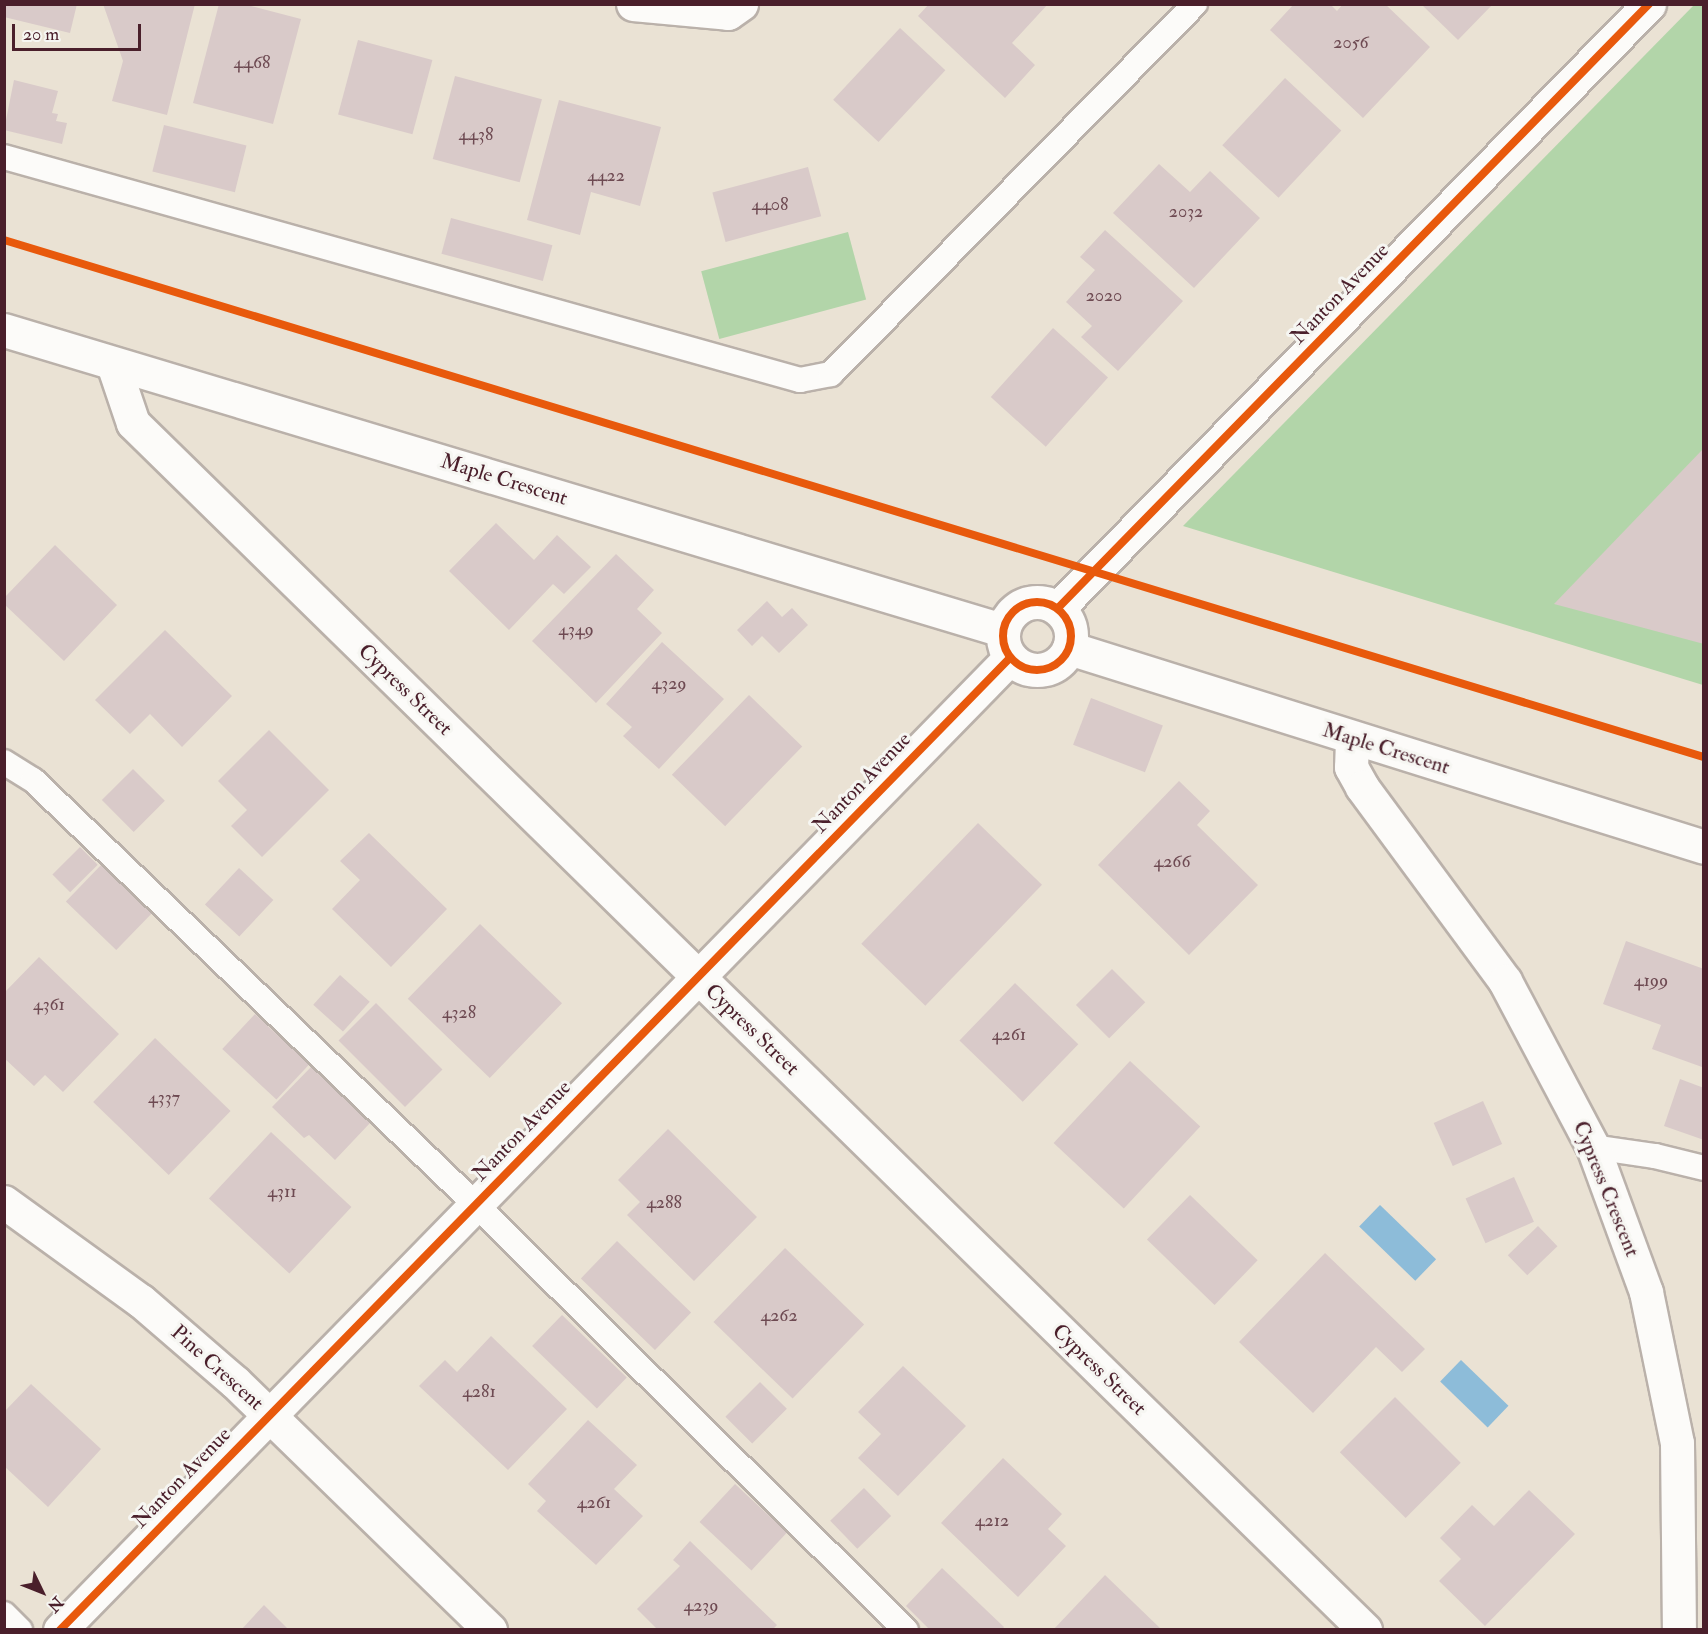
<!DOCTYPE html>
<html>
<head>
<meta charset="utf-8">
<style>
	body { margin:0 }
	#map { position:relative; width:1708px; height:1634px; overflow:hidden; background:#eae2d4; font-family:"IM FELL Double Pica",serif }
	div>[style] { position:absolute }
	.green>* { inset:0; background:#b2d5a9; transform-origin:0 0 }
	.water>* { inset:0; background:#8dbcd9; transform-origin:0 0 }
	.building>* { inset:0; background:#d9cac9; transform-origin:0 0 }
	.roads { filter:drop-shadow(2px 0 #bab1aa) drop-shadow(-2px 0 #bab1aa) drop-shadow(0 2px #bab1aa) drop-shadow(0 -2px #bab1aa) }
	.service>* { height:24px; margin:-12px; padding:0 12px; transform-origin:12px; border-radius:12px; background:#fcfbf9 }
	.minor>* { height:33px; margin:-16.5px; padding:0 16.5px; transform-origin:16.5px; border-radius:16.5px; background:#fcfbf9 }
	.minor>.ring { margin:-16.5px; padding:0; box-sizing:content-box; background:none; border:33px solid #fcfbf9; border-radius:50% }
	.cycleway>* { height:8px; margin:-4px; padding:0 4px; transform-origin:4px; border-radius:4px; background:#e8590c }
	.cycleway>.ring { margin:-4px; padding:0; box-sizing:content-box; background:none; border:8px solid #e8590c; border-radius:50% }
	span { translate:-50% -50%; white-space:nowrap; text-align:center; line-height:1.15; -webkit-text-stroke:6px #f6f6f2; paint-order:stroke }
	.number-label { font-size:18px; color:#6e4a52 }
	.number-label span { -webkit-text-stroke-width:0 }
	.street-label { font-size:21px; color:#4a1f2b }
	.frame { position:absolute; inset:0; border:6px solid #4a1f2b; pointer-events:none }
	.north { position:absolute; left:12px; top:1562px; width:60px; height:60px; -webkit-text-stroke:4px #f6f6f2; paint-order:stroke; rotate:133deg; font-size:16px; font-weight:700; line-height:24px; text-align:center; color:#4a1f2b }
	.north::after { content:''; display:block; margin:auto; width:21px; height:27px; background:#4a1f2b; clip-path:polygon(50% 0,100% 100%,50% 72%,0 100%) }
	.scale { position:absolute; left:12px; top:24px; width:129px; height:27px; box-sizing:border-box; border:3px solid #4a1f2b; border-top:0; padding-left:8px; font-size:18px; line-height:21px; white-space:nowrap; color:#4a1f2b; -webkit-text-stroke:4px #f6f6f2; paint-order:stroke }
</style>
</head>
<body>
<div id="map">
	<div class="green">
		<div style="clip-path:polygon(1694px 5px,1703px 5px,1703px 685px,1183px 526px)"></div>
		<div style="left:848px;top:232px;width:70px;height:152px;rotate:75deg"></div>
	</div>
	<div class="water">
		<div style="left:1380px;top:1205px;width:78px;height:30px;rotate:44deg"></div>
		<div style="left:1461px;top:1360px;width:66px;height:30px;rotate:44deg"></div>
	</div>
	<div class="building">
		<div style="clip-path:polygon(4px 4px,77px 4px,70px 33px,4px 17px)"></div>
		<div style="clip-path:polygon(103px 4px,195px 4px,167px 115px,112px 101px,123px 61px)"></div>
		<div style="clip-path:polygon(219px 4px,243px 4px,301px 19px,273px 124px,193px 103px)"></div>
		<div style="clip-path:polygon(929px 4px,1048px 4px,1012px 43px,1035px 65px,1005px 98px,918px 16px)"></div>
		<div style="clip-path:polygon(1294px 4px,1330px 4px,1337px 11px,1343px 4px,1385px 4px,1430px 47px,1363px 118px,1270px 30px)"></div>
		<div style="clip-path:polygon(1421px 4px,1493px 4px,1458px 40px)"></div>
		<div style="left:900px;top:28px;width:62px;height:98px;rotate:43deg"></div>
		<div style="left:358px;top:40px;width:77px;height:77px;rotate:15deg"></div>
		<div style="left:455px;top:76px;width:90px;height:86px;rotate:15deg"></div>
		<div style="left:1285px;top:78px;width:77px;height:92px;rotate:43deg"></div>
		<div style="clip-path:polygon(14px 80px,58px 91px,52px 113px,58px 114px,56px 121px,67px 123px,62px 144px,4px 130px)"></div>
		<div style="clip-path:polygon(559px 100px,661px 127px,640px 206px,591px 192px,580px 235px,527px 220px)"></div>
		<div style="left:164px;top:125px;width:85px;height:48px;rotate:14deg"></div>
		<div style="clip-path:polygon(1159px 164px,1190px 192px,1210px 171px,1260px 218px,1194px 288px,1113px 213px)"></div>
		<div style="left:808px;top:167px;width:51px;height:99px;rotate:75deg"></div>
		<div style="left:451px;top:218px;width:105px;height:37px;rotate:15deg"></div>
		<div style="clip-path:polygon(1105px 230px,1183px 301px,1118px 371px,1081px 337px,1092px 326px,1066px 302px,1095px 270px,1080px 257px)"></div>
		<div style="left:1053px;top:328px;width:74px;height:93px;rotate:42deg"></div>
		<div style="clip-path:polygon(1704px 448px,1704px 644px,1554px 604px)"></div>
		<div style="clip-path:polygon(496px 523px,534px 560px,557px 535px,591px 567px,564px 594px,553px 584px,509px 630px,449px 571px)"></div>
		<div style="clip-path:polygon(55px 545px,117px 605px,64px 661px,4px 604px,4px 598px)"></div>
		<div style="clip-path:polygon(616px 554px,654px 590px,637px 609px,662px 633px,596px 703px,532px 641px)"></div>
		<div style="clip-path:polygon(767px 601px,782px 617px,792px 608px,808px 625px,779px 653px,762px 636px,752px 646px,737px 630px)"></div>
		<div style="clip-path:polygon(165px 630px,232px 696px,182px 747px,150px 714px,130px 734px,95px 700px)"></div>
		<div style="clip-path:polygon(662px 642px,724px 699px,659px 769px,623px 736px,632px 727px,606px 704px)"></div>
		<div style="left:749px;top:695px;width:74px;height:111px;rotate:44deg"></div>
		<div style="left:1091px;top:698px;width:77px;height:50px;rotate:21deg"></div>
		<div style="clip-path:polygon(269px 730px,329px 790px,262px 857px,231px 826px,247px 810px,218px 781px)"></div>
		<div style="left:133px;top:769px;width:45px;height:44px;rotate:45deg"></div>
		<div style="clip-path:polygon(1179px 781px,1210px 811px,1197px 825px,1258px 885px,1189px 955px,1098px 865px)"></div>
		<div style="left:978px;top:823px;width:89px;height:168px;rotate:44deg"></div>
		<div style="clip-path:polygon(369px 833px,447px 909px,391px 967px,332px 909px,360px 880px,340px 861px)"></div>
		<div style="left:80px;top:847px;width:25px;height:39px;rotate:45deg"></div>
		<div style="left:102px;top:864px;width:70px;height:52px;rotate:44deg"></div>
		<div style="left:239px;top:868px;width:47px;height:50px;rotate:43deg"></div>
		<div style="left:480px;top:924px;width:114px;height:104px;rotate:44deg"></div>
		<div style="clip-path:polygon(1626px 941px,1704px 969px,1702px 1067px,1652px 1049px,1661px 1025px,1603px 1004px)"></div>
		<div style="clip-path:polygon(39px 957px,119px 1034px,63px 1092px,45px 1075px,34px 1086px,4px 1058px,4px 993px)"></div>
		<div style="left:1112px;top:969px;width:47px;height:51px;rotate:45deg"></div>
		<div style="left:340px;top:975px;width:40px;height:40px;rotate:42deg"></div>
		<div style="left:1015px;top:983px;width:88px;height:80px;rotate:44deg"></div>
		<div style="left:376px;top:1003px;width:94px;height:53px;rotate:45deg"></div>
		<div style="left:255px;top:1014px;width:74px;height:48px;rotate:43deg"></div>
		<div style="left:155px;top:1038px;width:105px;height:89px;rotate:44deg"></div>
		<div style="left:1130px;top:1061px;width:96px;height:112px;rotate:43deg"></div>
		<div style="clip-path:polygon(311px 1067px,370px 1123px,335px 1160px,309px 1135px,304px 1138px,272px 1107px)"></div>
		<div style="clip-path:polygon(1680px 1079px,1704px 1088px,1704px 1140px,1664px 1126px)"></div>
		<div style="left:1483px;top:1101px;width:47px;height:54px;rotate:66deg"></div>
		<div style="clip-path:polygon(668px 1129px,757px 1217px,694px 1281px,627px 1215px,640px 1202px,618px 1180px)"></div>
		<div style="left:271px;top:1132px;width:110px;height:91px;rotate:43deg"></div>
		<div style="left:1514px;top:1177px;width:49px;height:53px;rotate:66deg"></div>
		<div style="left:1190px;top:1195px;width:94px;height:62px;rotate:44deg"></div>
		<div style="left:1538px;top:1226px;width:28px;height:42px;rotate:46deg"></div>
		<div style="left:617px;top:1241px;width:103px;height:52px;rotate:44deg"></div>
		<div style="left:785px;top:1248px;width:110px;height:103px;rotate:44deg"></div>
		<div style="clip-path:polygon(1325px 1253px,1425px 1349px,1402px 1372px,1376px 1347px,1313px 1413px,1239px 1342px)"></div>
		<div style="left:562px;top:1315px;width:90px;height:43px;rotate:44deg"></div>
		<div style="clip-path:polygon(491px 1336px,567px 1409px,508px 1470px,419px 1386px,445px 1360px,457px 1372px)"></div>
		<div style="clip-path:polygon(903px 1366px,966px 1426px,898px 1496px,858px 1458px,881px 1434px,858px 1412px)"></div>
		<div style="left:760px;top:1382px;width:38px;height:49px;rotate:45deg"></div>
		<div style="clip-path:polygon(31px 1384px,101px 1449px,48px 1507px,4px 1466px,4px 1412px)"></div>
		<div style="left:1395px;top:1397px;width:93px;height:78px;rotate:45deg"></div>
		<div style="clip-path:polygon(588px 1420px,637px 1465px,614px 1489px,643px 1516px,596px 1565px,537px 1511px,546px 1501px,528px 1484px)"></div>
		<div style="clip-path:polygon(1003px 1458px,1062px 1514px,1048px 1529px,1066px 1546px,1018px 1597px,941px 1523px)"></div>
		<div style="left:735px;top:1484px;width:71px;height:52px;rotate:43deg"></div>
		<div style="left:864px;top:1488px;width:39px;height:47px;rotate:46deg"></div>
		<div style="clip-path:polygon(1529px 1490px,1575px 1534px,1485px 1626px,1439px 1581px,1461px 1559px,1440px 1538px,1472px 1505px,1494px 1526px)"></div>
		<div style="clip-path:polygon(690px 1541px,777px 1625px,772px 1630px,658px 1630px,637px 1609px,680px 1566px,673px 1560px)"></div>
		<div style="clip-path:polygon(942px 1568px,1004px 1627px,1002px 1630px,930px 1630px,906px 1606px)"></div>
		<div style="clip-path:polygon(1105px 1575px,1162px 1630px,1053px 1630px)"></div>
		<div style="clip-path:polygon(264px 1605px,289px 1630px,241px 1630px)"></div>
	</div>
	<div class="roads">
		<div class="service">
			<div style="left:4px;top:157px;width:827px;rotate:15.65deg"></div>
			<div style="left:800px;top:380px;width:32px;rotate:-11deg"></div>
			<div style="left:831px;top:374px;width:519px;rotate:-45.47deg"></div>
			<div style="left:4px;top:762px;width:34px;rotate:32deg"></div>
			<div style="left:33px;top:780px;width:612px;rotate:43.81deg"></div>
			<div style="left:475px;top:1204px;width:606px;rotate:44.67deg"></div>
			<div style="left:1593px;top:1147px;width:63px;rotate:8.3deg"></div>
			<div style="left:1655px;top:1156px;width:50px;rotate:13.8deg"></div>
			<div style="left:4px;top:1614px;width:23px;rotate:45deg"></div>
		</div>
		<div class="minor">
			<div style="left:633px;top:4px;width:95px;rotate:5.4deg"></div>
			<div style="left:728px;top:13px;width:16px;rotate:-35deg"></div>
			<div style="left:4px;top:330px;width:1042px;rotate:16.73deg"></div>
			<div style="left:113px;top:364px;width:62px;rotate:71.3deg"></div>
			<div style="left:133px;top:423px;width:1725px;rotate:44.41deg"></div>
			<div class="ring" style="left:1003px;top:602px;width:35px;height:35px"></div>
			<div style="left:1058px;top:608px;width:845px;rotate:-45.62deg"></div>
			<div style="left:1069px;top:648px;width:665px;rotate:17.4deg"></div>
			<div style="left:1352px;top:740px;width:27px;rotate:92deg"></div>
			<div style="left:1351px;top:767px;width:23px;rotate:61deg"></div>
			<div style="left:1362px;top:787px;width:241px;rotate:53.6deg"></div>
			<div style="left:1505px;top:981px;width:188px;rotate:62.1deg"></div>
			<div style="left:1593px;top:1147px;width:154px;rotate:69.9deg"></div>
			<div style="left:1646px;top:1292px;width:154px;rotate:78.4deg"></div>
			<div style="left:1677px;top:1443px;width:187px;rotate:89.4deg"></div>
			<div style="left:4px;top:1202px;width:169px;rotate:35.9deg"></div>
			<div style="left:141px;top:1301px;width:124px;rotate:40.8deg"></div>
			<div style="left:235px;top:1382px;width:356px;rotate:44.2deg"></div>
			<div style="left:60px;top:1630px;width:1359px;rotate:-45.66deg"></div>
		</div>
	</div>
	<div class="cycleway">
		<div style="left:4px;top:240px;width:1777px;rotate:16.92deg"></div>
		<div class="ring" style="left:1003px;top:602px;width:60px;height:60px"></div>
		<div style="left:1058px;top:608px;width:845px;rotate:-45.62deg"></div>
		<div style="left:60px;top:1630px;width:1359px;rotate:-45.66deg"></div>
	</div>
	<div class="number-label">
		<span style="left:1351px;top:43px">2056</span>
		<span style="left:252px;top:63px">4468</span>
		<span style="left:476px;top:135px">4438</span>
		<span style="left:606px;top:176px">4422</span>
		<span style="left:770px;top:205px">4408</span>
		<span style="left:1186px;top:212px">2032</span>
		<span style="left:1104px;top:296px">2020</span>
		<span style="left:576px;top:630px">4349</span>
		<span style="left:669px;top:684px">4329</span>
		<span style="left:1172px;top:862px">4266</span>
		<span style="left:1651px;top:981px">4199</span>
		<span style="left:49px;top:1005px">4361</span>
		<span style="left:459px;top:1013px">4328</span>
		<span style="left:1009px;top:1035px">4261</span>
		<span style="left:164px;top:1098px">4337</span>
		<span style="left:282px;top:1192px">4311</span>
		<span style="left:664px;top:1203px">4288</span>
		<span style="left:779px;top:1316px">4262</span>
		<span style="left:479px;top:1392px">4281</span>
		<span style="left:594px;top:1503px">4261</span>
		<span style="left:992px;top:1521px">4212</span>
		<span style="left:701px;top:1606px">4239</span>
	</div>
	<div class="street-label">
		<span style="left:1340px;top:294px;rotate:-46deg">Nanton Avenue</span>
		<span style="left:504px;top:480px;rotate:17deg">Maple Crescent</span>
		<span style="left:405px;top:690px;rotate:44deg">Cypress Street</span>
		<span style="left:1386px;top:749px;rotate:17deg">Maple Crescent</span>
		<span style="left:862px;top:783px;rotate:-46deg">Nanton Avenue</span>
		<span style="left:752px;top:1030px;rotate:44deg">Cypress Street</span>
		<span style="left:522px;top:1131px;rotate:-46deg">Nanton Avenue</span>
		<span style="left:1606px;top:1189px;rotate:68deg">Cypress Crescent</span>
		<span style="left:217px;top:1368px;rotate:42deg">Pine Crescent</span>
		<span style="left:1099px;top:1370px;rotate:44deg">Cypress Street</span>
		<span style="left:182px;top:1478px;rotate:-46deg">Nanton Avenue</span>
	</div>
	<div class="frame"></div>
	<div class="north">N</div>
	<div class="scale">20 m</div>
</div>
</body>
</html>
